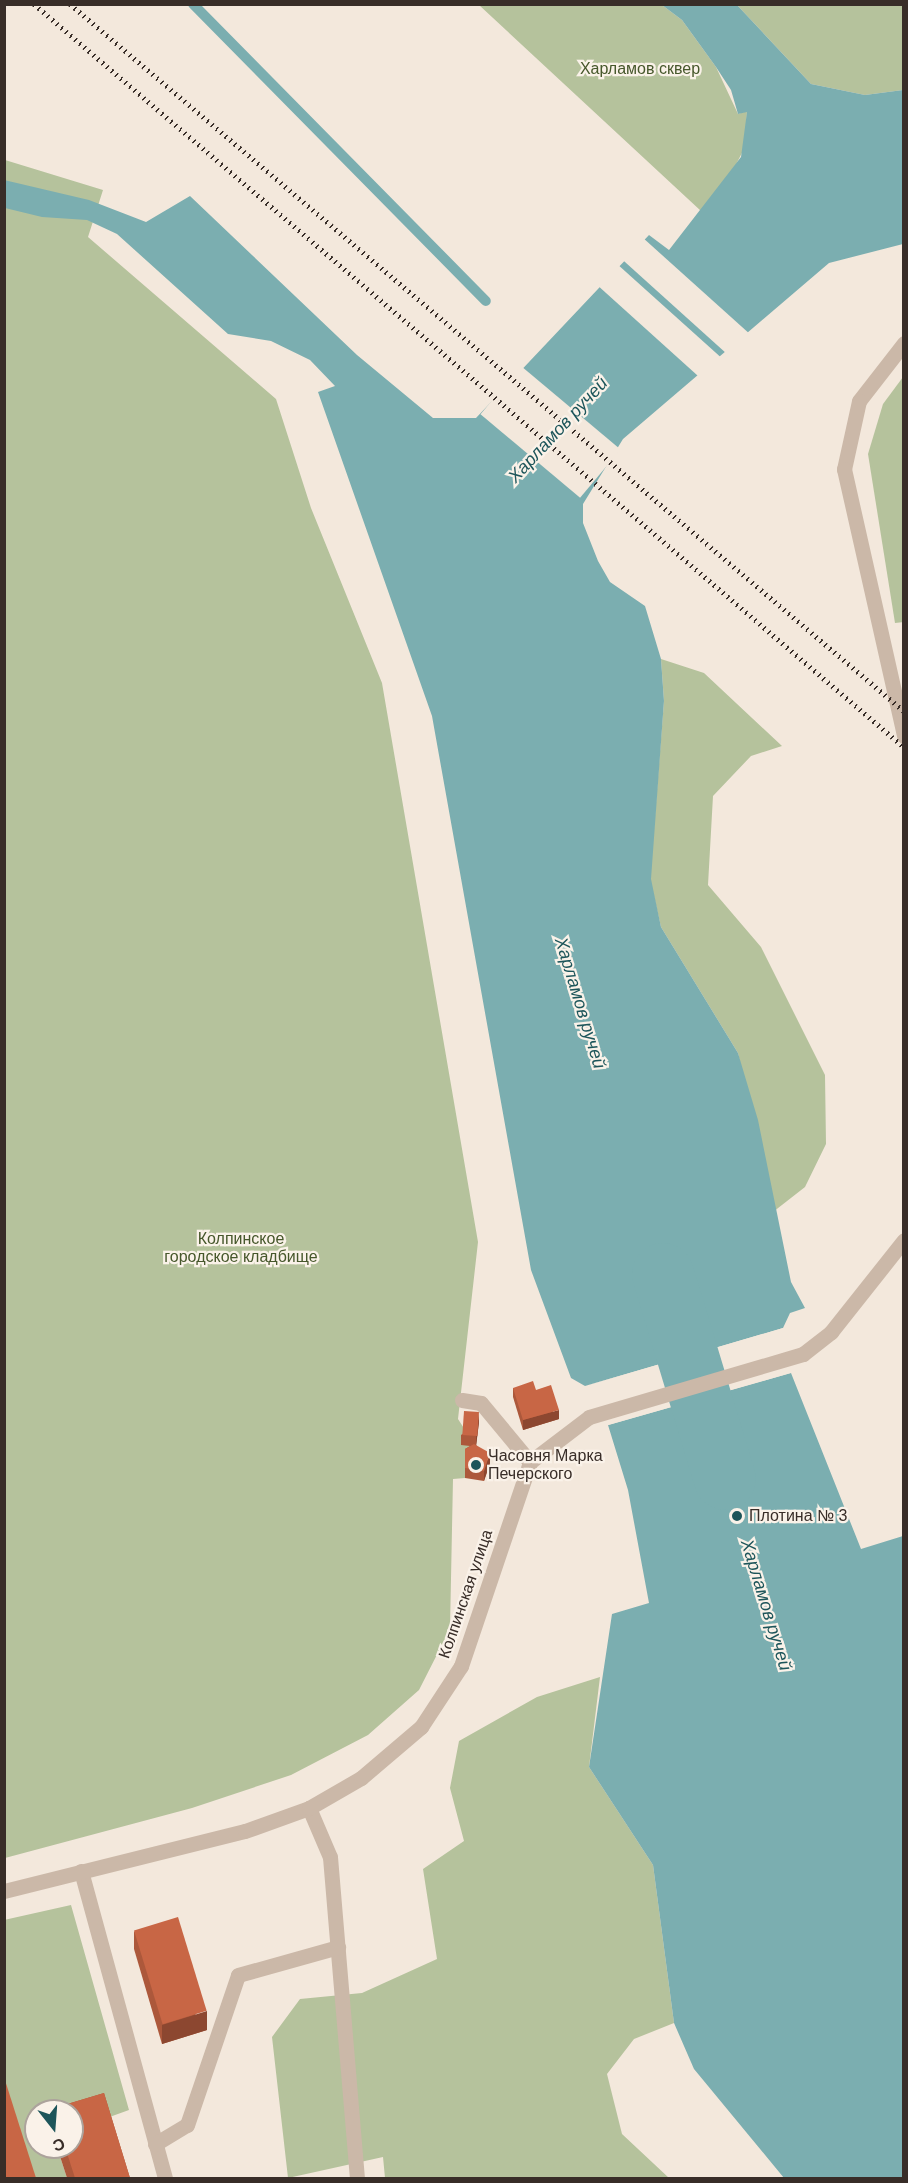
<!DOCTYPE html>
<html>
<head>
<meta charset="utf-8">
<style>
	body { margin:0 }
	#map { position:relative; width:908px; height:2183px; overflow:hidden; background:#f3e8dc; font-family:Arial,sans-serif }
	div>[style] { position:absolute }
	.green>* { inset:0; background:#b5c29c }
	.water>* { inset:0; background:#7baeb0 }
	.pier>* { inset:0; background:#f3e8dc; transform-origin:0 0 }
	.stream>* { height:10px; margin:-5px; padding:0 5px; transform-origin:5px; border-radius:5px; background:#7baeb0 }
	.river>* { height:62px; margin:-31px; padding:0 31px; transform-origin:31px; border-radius:31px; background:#7baeb0 }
	.service>* { height:15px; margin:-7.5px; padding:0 7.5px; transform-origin:7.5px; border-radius:7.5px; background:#cbb8a8 }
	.pedestrian>* { height:15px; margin:-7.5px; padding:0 7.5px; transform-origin:7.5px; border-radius:7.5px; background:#cbb8a8 }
	.minor>* { height:15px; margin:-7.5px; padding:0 7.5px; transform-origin:7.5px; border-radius:7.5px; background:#cbb8a8 }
	.tertiary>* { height:15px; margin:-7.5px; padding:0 7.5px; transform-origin:7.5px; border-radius:7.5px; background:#cbb8a8 }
	.rail>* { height:4.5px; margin-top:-2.25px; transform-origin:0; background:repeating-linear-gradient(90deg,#382d28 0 1.5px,transparent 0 6px) }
	.wall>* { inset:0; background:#ac583b }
	.shaded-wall>* { inset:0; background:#8c4730 }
	.building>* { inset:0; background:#c86645; transform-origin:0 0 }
	.dots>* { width:16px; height:16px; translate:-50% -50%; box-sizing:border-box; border:3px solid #faf2e9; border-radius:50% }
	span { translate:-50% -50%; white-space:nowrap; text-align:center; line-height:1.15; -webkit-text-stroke:4.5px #faf2e9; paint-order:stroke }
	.park-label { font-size:16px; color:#46572b }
	.poi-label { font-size:16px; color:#382d28 }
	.left { translate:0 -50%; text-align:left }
	.street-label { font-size:16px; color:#382d28 }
	.water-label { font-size:18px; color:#1d555a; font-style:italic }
	.frame { position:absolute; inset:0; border:6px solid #382d28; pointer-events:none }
	.north { position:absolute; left:24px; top:2099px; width:60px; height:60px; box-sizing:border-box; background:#faf2e9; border:2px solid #aca39c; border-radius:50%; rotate:163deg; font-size:16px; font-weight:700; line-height:24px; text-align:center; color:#382d28 }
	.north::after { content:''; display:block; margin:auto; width:21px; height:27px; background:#1d555a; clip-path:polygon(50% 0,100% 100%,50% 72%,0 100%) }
</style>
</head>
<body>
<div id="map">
	<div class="green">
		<div style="clip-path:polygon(479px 5px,662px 5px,682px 20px,716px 67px,738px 114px,747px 111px,745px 147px,729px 178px,701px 211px)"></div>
		<div style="clip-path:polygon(737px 5px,903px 5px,903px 90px,865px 95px,811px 84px)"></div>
		<div style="clip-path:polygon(5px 160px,103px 190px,88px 237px,276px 399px,311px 508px,382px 683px,478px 1242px,458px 1419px,476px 1447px,465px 1458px,465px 1478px,453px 1479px,450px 1629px,419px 1690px,368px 1735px,291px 1775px,192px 1808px,5px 1858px)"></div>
		<div style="clip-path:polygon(903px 377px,904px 622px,895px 623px,868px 454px,883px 404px)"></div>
		<div style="clip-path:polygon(661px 659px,704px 673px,782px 746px,751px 756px,713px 796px,708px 885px,761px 947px,825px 1075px,826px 1144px,805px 1187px,773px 1212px,738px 1053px,661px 927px,650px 879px,664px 701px)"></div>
		<div style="clip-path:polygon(600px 1677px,589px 1767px,653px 1865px,674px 2023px,634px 2039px,607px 2074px,622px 2134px,669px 2178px,385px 2178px,383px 2157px,288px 2178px,272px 2037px,300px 1999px,362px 1993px,437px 1959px,423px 1869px,464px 1841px,450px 1788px,459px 1741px,537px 1697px)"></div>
		<div style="clip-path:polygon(71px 1905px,129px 2110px,104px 2119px,36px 2111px,36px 2147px,57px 2147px,67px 2178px,33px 2178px,5px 2082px,4px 1920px)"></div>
	</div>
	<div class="water">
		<div style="clip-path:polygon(662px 5px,737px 5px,811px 84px,865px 95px,903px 90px,903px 244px,829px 263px,623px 439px,583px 504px,583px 523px,598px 561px,610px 582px,645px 606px,661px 659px,664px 701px,651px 879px,661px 927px,738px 1053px,758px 1120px,791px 1282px,805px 1308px,790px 1313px,783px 1328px,585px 1386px,571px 1378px,531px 1270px,432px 716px,318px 392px,335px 386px,310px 360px,271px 341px,228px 334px,117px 234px,87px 220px,42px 217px,5px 208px,4px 180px,89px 200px,146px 222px,190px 196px,357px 355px,433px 418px,476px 418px,649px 235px,669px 250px,741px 157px,747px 112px,738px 114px,731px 90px,716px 67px,682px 20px)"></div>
		<div style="clip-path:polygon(791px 1373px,861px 1549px,903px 1536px,903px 2178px,784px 2178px,694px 2069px,674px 2023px,653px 1865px,589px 1767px,612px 1614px,649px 1603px,628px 1490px,608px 1425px)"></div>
	</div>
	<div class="pier">
		<div style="left:642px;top:237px;width:144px;height:30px;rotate:42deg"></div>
		<div style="left:616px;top:263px;width:141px;height:29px;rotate:42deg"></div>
		<div style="left:521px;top:366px;width:130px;height:63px;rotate:40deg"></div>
		<div style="clip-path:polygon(783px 1328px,784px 1331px,585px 1386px,688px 1356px)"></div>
		<div style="clip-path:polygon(790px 1370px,794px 1372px,605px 1426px,607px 1423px)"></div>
	</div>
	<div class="stream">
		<div style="left:193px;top:4px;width:417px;rotate:45.4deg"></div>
	</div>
	<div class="river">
		<div style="left:663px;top:1274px;width:214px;rotate:73.2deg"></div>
	</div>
	<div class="service">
		<div style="left:803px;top:1354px;width:36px;rotate:-38deg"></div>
		<div style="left:831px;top:1332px;width:117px;rotate:-51.6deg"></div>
		<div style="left:462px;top:1400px;width:19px;rotate:9deg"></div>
		<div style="left:481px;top:1403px;width:77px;rotate:50.3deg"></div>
		<div style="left:530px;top:1462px;width:74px;rotate:-37.3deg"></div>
		<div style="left:309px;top:1808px;width:53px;rotate:66.8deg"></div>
		<div style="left:330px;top:1857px;width:322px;rotate:85.2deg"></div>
		<div style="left:81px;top:1871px;width:318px;rotate:74.7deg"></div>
		<div style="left:155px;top:2144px;width:37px;rotate:-31deg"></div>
		<div style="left:187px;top:2125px;width:158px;rotate:-71.2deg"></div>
		<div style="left:238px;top:1975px;width:104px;rotate:-15.6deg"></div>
	</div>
	<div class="pedestrian">
		<div style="left:589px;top:1417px;width:223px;rotate:-16.4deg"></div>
	</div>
	<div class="minor">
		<div style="left:4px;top:1891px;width:248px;rotate:-14deg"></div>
		<div style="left:245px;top:1831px;width:68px;rotate:-19.8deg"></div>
		<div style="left:309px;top:1808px;width:60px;rotate:-30deg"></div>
		<div style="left:361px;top:1778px;width:79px;rotate:-40.4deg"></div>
		<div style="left:421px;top:1727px;width:73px;rotate:-56.7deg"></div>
		<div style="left:461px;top:1666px;width:215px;rotate:-71.3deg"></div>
	</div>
	<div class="tertiary">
		<div style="left:904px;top:343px;width:73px;rotate:127.8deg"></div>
		<div style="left:859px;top:401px;width:70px;rotate:102.4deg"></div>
		<div style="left:844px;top:469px;width:274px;rotate:77.3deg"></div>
	</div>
	<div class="rail">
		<div style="left:34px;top:4px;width:1144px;rotate:40.5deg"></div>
		<div style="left:70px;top:4px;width:1093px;rotate:40.29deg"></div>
	</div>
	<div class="wall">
		<div style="clip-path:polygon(513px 1388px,536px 1390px,559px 1419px,523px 1430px,513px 1397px)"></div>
		<div style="clip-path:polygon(479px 1422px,476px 1445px,490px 1463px,484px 1481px,465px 1478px,465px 1449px,470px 1446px,461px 1445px,461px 1435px)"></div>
		<div style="clip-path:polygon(134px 1931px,207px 2030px,162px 2044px,134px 1949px)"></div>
		<div style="clip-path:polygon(104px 2093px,130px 2178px,67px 2178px,57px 2147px,72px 2147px,72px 2111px,54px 2111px,54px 2108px)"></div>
	</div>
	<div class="shaded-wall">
		<div style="clip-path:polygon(559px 1410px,559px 1419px,523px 1430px,523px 1420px)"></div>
		<div style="clip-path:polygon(479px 1412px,479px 1422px,476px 1447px,476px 1437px)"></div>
		<div style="clip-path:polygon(490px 1453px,490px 1463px,484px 1481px,484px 1471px)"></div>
		<div style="clip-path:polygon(207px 2011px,207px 2030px,162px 2044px,162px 2025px)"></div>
	</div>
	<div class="building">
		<div style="clip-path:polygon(533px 1381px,536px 1390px,551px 1385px,559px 1410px,523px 1420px,513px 1388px)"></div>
		<div style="left:464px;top:1411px;width:15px;height:24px;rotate:4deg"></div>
		<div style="clip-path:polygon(474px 1444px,490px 1453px,484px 1471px,465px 1468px,465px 1449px)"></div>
		<div style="left:178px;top:1917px;width:98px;height:46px;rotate:73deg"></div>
		<div style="clip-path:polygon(4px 2077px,36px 2178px,4px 2178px)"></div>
		<div style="clip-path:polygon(104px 2093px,130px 2178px,75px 2178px,65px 2147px,72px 2147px,72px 2111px,55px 2111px,54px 2108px)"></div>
	</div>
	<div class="dots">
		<div style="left:476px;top:1465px;background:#1d555a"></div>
		<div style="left:737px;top:1516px;background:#1d555a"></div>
	</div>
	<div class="park-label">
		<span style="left:640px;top:69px">Харламов сквер</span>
		<span style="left:241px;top:1248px">Колпинское<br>городское кладбище</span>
	</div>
	<div class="poi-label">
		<span class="left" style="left:488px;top:1465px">Часовня Марка<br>Печерского</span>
		<span class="left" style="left:749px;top:1516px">Плотина № 3</span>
	</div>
	<div class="street-label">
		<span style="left:466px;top:1594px;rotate:-71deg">Колпинская улица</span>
	</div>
	<div class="water-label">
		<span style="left:558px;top:430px;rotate:-47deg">Харламов ручей</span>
		<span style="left:580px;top:1003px;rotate:73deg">Харламов ручей</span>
		<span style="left:766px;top:1605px;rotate:73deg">Харламов ручей</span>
	</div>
	<div class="frame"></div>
	<div class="north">С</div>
</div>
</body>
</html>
